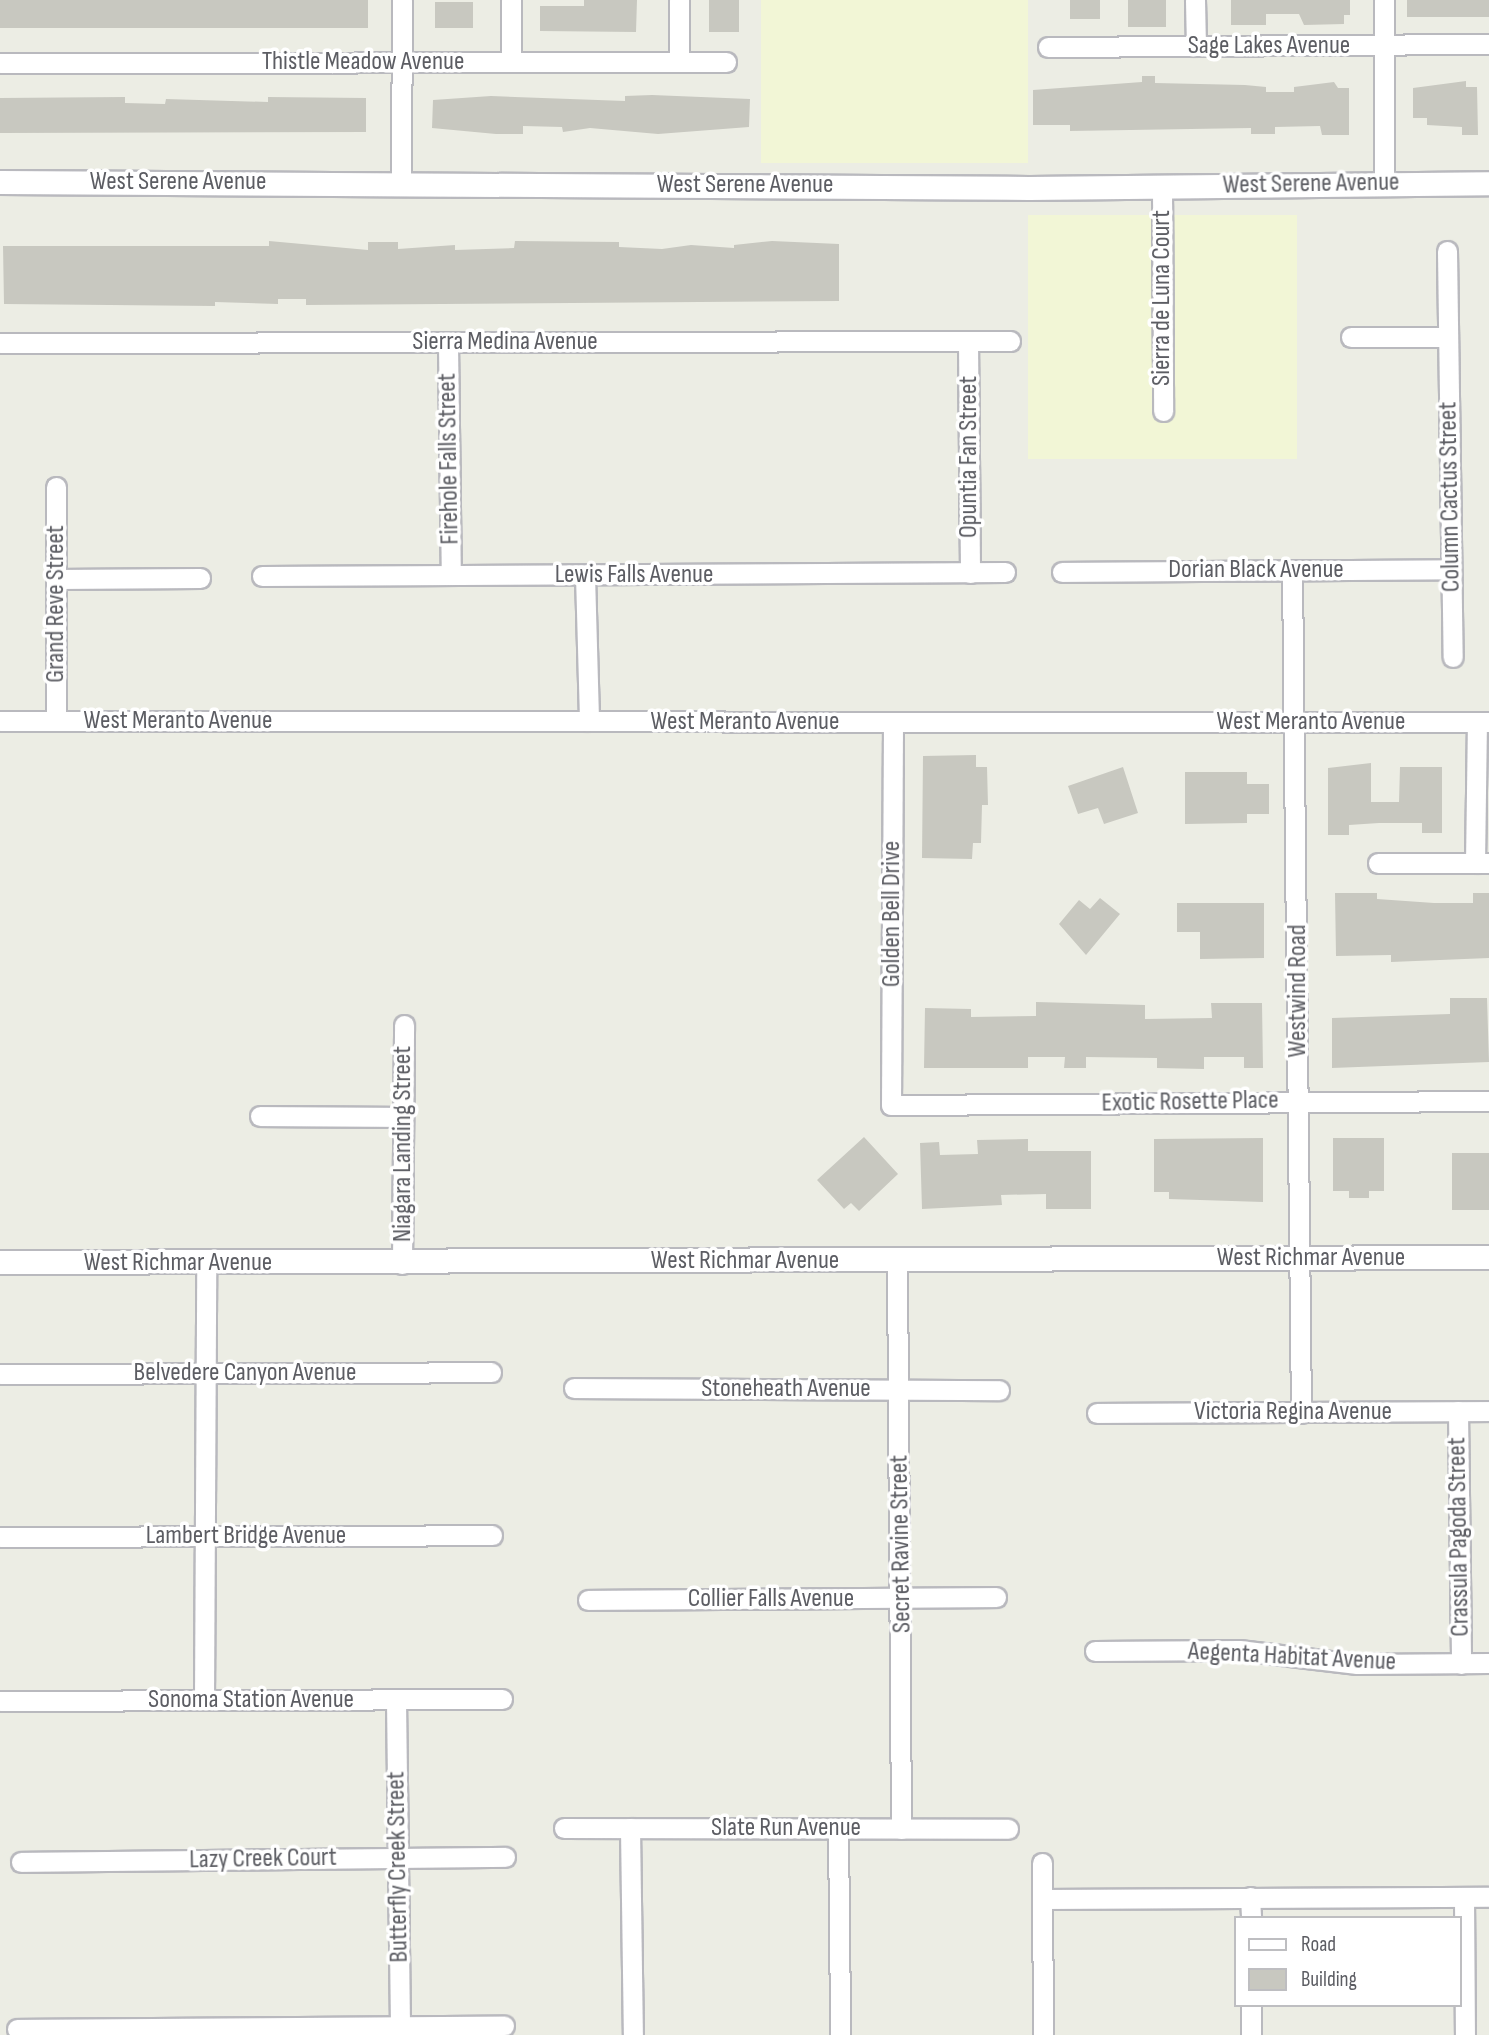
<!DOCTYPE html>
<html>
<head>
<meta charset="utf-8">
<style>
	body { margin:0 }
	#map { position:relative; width:1489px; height:2035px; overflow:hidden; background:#ecede4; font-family:"Sofia Sans Condensed",sans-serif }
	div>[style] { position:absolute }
	.sand>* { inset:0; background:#f2f6d6; transform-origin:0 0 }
	.building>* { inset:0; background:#c8c8c0; transform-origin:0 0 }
	.roads { filter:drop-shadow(2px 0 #b9b9be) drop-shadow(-2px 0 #b9b9be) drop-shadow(0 2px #b9b9be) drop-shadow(0 -2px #b9b9be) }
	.minor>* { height:19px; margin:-9.5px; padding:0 9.5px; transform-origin:9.5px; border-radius:9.5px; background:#fff }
	.tertiary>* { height:23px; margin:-11.5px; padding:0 11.5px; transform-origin:11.5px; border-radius:11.5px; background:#fff }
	span { translate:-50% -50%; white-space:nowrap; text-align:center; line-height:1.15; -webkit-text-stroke:7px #fff; paint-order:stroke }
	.street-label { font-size:26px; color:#5c5d63 }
	.legend { position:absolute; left:1234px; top:1916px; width:228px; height:91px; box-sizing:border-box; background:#fff; border:2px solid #bebec1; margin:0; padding:9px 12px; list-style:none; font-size:21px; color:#5c5d63 }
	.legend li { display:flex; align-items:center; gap:14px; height:35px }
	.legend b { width:35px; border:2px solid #bebec1 }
</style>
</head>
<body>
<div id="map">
	<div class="sand">
		<div style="left:761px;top:0;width:267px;height:163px"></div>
		<div style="left:1028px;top:215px;width:269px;height:244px"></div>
	</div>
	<div class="building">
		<div style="left:0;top:0;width:368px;height:28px"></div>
		<div style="clip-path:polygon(584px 0,637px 0,636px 32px,540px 31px,540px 6px,584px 6px)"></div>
		<div style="left:709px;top:0;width:30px;height:32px"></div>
		<div style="left:1070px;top:0;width:30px;height:19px"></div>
		<div style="left:1128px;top:0;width:38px;height:27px"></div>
		<div style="clip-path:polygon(1231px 0,1350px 0,1350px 15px,1344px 15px,1344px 24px,1304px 25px,1299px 14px,1266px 14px,1266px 25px,1231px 25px)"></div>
		<div style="left:1407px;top:0;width:82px;height:17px"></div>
		<div style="left:435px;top:2px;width:38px;height:26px"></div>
		<div style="clip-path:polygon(1142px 76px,1155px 76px,1155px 83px,1245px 85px,1266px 87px,1266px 92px,1294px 92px,1294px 87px,1334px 82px,1338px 88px,1349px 88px,1349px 135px,1322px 135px,1320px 126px,1275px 127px,1275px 134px,1251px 134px,1251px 128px,1070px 131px,1070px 125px,1033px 125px,1033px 90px,1142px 82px)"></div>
		<div style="clip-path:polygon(1466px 81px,1466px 87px,1477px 87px,1478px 135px,1462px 135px,1462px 127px,1427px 125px,1427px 118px,1413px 118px,1413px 88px)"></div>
		<div style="clip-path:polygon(652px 95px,750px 99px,749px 127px,658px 134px,590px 128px,563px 132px,562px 127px,523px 126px,523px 134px,496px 134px,432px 128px,433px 100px,491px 96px,625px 101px,625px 96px)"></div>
		<div style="clip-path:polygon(125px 97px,125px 103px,165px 104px,166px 99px,268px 102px,268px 97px,366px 98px,366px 132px,0 133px,0 98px)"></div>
		<div style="clip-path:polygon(269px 241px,368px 250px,368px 242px,398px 242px,398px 249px,455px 245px,455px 250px,514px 248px,515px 241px,619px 242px,619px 247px,662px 249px,691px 245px,734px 248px,734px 245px,772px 241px,839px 244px,839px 301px,306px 305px,306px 299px,278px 299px,278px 304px,215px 302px,215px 306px,4px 304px,3px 246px,269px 246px)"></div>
		<div style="clip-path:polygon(976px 755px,976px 767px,987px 767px,988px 805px,982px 805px,981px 843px,973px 843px,972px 859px,922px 858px,923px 756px)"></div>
		<div style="clip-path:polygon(1371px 763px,1371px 802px,1399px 802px,1400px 767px,1442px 767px,1442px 833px,1422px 833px,1422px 823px,1379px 823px,1349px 825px,1349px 835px,1328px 835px,1328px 768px)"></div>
		<div style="clip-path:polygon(1123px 767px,1138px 813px,1104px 824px,1098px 808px,1078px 814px,1068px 786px)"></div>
		<div style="clip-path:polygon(1185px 772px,1247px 772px,1247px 784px,1269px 784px,1269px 814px,1247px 814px,1247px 823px,1185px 824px)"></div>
		<div style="clip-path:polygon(1335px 893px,1377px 893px,1377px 899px,1434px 903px,1473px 903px,1473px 893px,1489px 893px,1489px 958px,1391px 962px,1391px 955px,1336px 956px)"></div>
		<div style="clip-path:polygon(1100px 898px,1120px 914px,1086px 955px,1059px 924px,1079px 900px,1090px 909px)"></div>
		<div style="clip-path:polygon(1177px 903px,1264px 903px,1264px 958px,1200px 959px,1200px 932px,1177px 932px)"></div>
		<div style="clip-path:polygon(1450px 998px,1487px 998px,1489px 1062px,1332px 1068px,1332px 1018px,1450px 1014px)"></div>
		<div style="clip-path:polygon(1036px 1002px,1145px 1005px,1145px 1019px,1212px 1018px,1211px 1003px,1262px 1003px,1263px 1068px,1244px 1068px,1244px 1057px,1204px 1057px,1204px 1069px,1157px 1068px,1157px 1058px,1086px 1057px,1086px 1068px,1064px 1068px,1065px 1057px,1028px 1057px,1028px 1068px,924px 1068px,925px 1008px,971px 1009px,971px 1017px,1036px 1016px)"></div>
		<div style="clip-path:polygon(864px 1137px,898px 1174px,859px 1211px,851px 1203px,844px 1209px,817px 1180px)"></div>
		<div style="clip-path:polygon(1263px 1138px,1263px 1202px,1169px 1199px,1169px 1192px,1154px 1192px,1154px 1139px)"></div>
		<div style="clip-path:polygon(1333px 1138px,1384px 1138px,1384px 1191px,1369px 1191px,1369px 1198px,1349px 1198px,1349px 1191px,1333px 1191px)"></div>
		<div style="clip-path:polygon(1028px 1139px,1028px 1151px,1091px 1151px,1091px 1209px,1046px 1209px,1046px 1194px,1001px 1195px,1002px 1205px,922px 1209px,920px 1143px,939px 1142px,940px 1155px,978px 1154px,977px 1140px)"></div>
		<div style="left:1452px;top:1153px;width:37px;height:57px"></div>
	</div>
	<div class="roads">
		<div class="minor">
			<div style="left:511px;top:0;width:62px;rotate:90deg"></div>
			<div style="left:679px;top:0;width:61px;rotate:90deg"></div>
			<div style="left:1195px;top:0;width:46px;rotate:88.8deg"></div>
			<div style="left:1384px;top:0;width:182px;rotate:90deg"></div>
			<div style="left:1048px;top:47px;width:441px;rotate:-0.4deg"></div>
			<div style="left:0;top:63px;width:726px;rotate:-0.08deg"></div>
			<div style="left:401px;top:183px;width:183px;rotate:-89.7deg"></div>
			<div style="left:1162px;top:186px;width:225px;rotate:89.7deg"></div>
			<div style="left:1447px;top:251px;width:406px;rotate:89.2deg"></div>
			<div style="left:1351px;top:337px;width:96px"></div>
			<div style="left:968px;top:341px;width:232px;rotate:89.5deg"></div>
			<div style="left:0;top:343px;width:1010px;rotate:-0.11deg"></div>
			<div style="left:448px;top:343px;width:232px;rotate:89.3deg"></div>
			<div style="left:56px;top:487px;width:233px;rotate:90deg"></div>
			<div style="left:1292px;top:570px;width:843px;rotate:89.39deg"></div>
			<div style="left:1062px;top:572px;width:389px;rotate:-0.4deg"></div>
			<div style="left:585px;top:575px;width:146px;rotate:88.4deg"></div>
			<div style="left:262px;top:576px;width:743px;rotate:-0.31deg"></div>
			<div style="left:56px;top:579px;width:144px;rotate:-0.4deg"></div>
			<div style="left:0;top:721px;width:1489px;rotate:0.04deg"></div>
			<div style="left:893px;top:724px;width:381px;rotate:90.3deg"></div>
			<div style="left:891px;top:1105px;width:598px;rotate:-0.38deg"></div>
			<div style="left:1378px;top:863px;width:111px"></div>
			<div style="left:1475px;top:863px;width:141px;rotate:-89.2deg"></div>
			<div style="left:260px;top:1116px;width:143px;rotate:0.4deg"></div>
			<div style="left:897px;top:1260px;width:569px;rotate:89.6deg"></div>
			<div style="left:402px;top:1264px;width:239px;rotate:-89.5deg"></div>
			<div style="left:0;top:1374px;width:491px;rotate:-0.2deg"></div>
			<div style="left:574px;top:1388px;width:425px;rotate:0.3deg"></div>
			<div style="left:1458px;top:1411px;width:253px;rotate:89.3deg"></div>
			<div style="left:1097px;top:1413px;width:392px;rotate:-0.3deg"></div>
			<div style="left:0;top:1537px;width:492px;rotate:-0.2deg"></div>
			<div style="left:588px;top:1600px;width:408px;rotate:-0.4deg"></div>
			<div style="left:1095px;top:1651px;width:144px;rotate:-0.4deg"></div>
			<div style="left:1239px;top:1650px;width:119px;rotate:6.8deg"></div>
			<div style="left:1357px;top:1664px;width:132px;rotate:-0.4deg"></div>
			<div style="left:396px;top:1699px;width:336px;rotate:89.3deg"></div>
			<div style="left:204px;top:1700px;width:437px;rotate:-89.7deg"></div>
			<div style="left:0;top:1701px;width:502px;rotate:-0.23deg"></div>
			<div style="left:564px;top:1828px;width:444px;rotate:0.1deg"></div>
			<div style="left:630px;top:1828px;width:207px;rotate:89.2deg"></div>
			<div style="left:838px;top:1828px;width:207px;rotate:89.4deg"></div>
			<div style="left:21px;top:1862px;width:484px;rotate:-0.6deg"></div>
			<div style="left:1042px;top:1863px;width:172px;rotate:89.7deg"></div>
			<div style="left:1250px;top:1897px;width:21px;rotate:87deg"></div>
			<div style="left:1464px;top:1897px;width:138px;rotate:89.6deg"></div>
			<div style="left:1043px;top:1899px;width:446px;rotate:-0.3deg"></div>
			<div style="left:1251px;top:2005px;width:30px;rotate:90deg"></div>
			<div style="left:17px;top:2029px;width:487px;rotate:-0.4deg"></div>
		</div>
		<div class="tertiary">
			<div style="left:0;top:182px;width:1029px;rotate:0.33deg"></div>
			<div style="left:1029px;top:188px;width:460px;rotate:-0.6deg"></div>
			<div style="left:0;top:1262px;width:1489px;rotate:-0.19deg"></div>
		</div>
	</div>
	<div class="street-label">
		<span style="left:1269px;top:46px">Sage Lakes Avenue</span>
		<span style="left:363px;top:62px">Thistle Meadow Avenue</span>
		<span style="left:178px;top:182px">West Serene Avenue</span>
		<span style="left:1311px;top:184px;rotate:-1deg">West Serene Avenue</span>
		<span style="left:745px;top:185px">West Serene Avenue</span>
		<span style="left:1162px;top:298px;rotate:-90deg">Sierra de Luna Court</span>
		<span style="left:505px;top:342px">Sierra Medina Avenue</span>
		<span style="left:969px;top:457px;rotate:-90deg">Opuntia Fan Street</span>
		<span style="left:449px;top:459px;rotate:-91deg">Firehole Falls Street</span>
		<span style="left:1450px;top:497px;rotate:-91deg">Column Cactus Street</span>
		<span style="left:1256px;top:570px">Dorian Black Avenue</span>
		<span style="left:634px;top:575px">Lewis Falls Avenue</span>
		<span style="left:56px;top:604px;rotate:-90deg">Grand Reve Street</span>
		<span style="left:178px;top:721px">West Meranto Avenue</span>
		<span style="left:745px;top:722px">West Meranto Avenue</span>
		<span style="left:1311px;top:722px">West Meranto Avenue</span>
		<span style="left:892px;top:914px;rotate:-90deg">Golden Bell Drive</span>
		<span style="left:1298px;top:991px;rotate:-90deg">Westwind Road</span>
		<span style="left:1190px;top:1102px;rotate:-1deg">Exotic Rosette Place</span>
		<span style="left:403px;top:1144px;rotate:-90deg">Niagara Landing Street</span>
		<span style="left:1311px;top:1258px">West Richmar Avenue</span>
		<span style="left:745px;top:1261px">West Richmar Avenue</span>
		<span style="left:178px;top:1263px">West Richmar Avenue</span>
		<span style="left:245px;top:1373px">Belvedere Canyon Avenue</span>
		<span style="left:786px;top:1389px">Stoneheath Avenue</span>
		<span style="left:1293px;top:1412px">Victoria Regina Avenue</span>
		<span style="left:246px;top:1536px">Lambert Bridge Avenue</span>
		<span style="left:1459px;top:1537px;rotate:-91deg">Crassula Pagoda Street</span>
		<span style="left:901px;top:1544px;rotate:-91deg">Secret Ravine Street</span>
		<span style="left:771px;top:1599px">Collier Falls Avenue</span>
		<span style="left:1292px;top:1657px;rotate:3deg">Aegenta Habitat Avenue</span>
		<span style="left:251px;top:1700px">Sonoma Station Avenue</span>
		<span style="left:786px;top:1828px">Slate Run Avenue</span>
		<span style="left:263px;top:1859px;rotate:-1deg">Lazy Creek Court</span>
		<span style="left:398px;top:1867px;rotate:-91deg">Butterfly Creek Street</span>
	</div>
	<ul class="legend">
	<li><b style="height:9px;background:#fff"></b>Road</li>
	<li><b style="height:19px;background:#c8c8c0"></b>Building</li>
	</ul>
</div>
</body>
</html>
